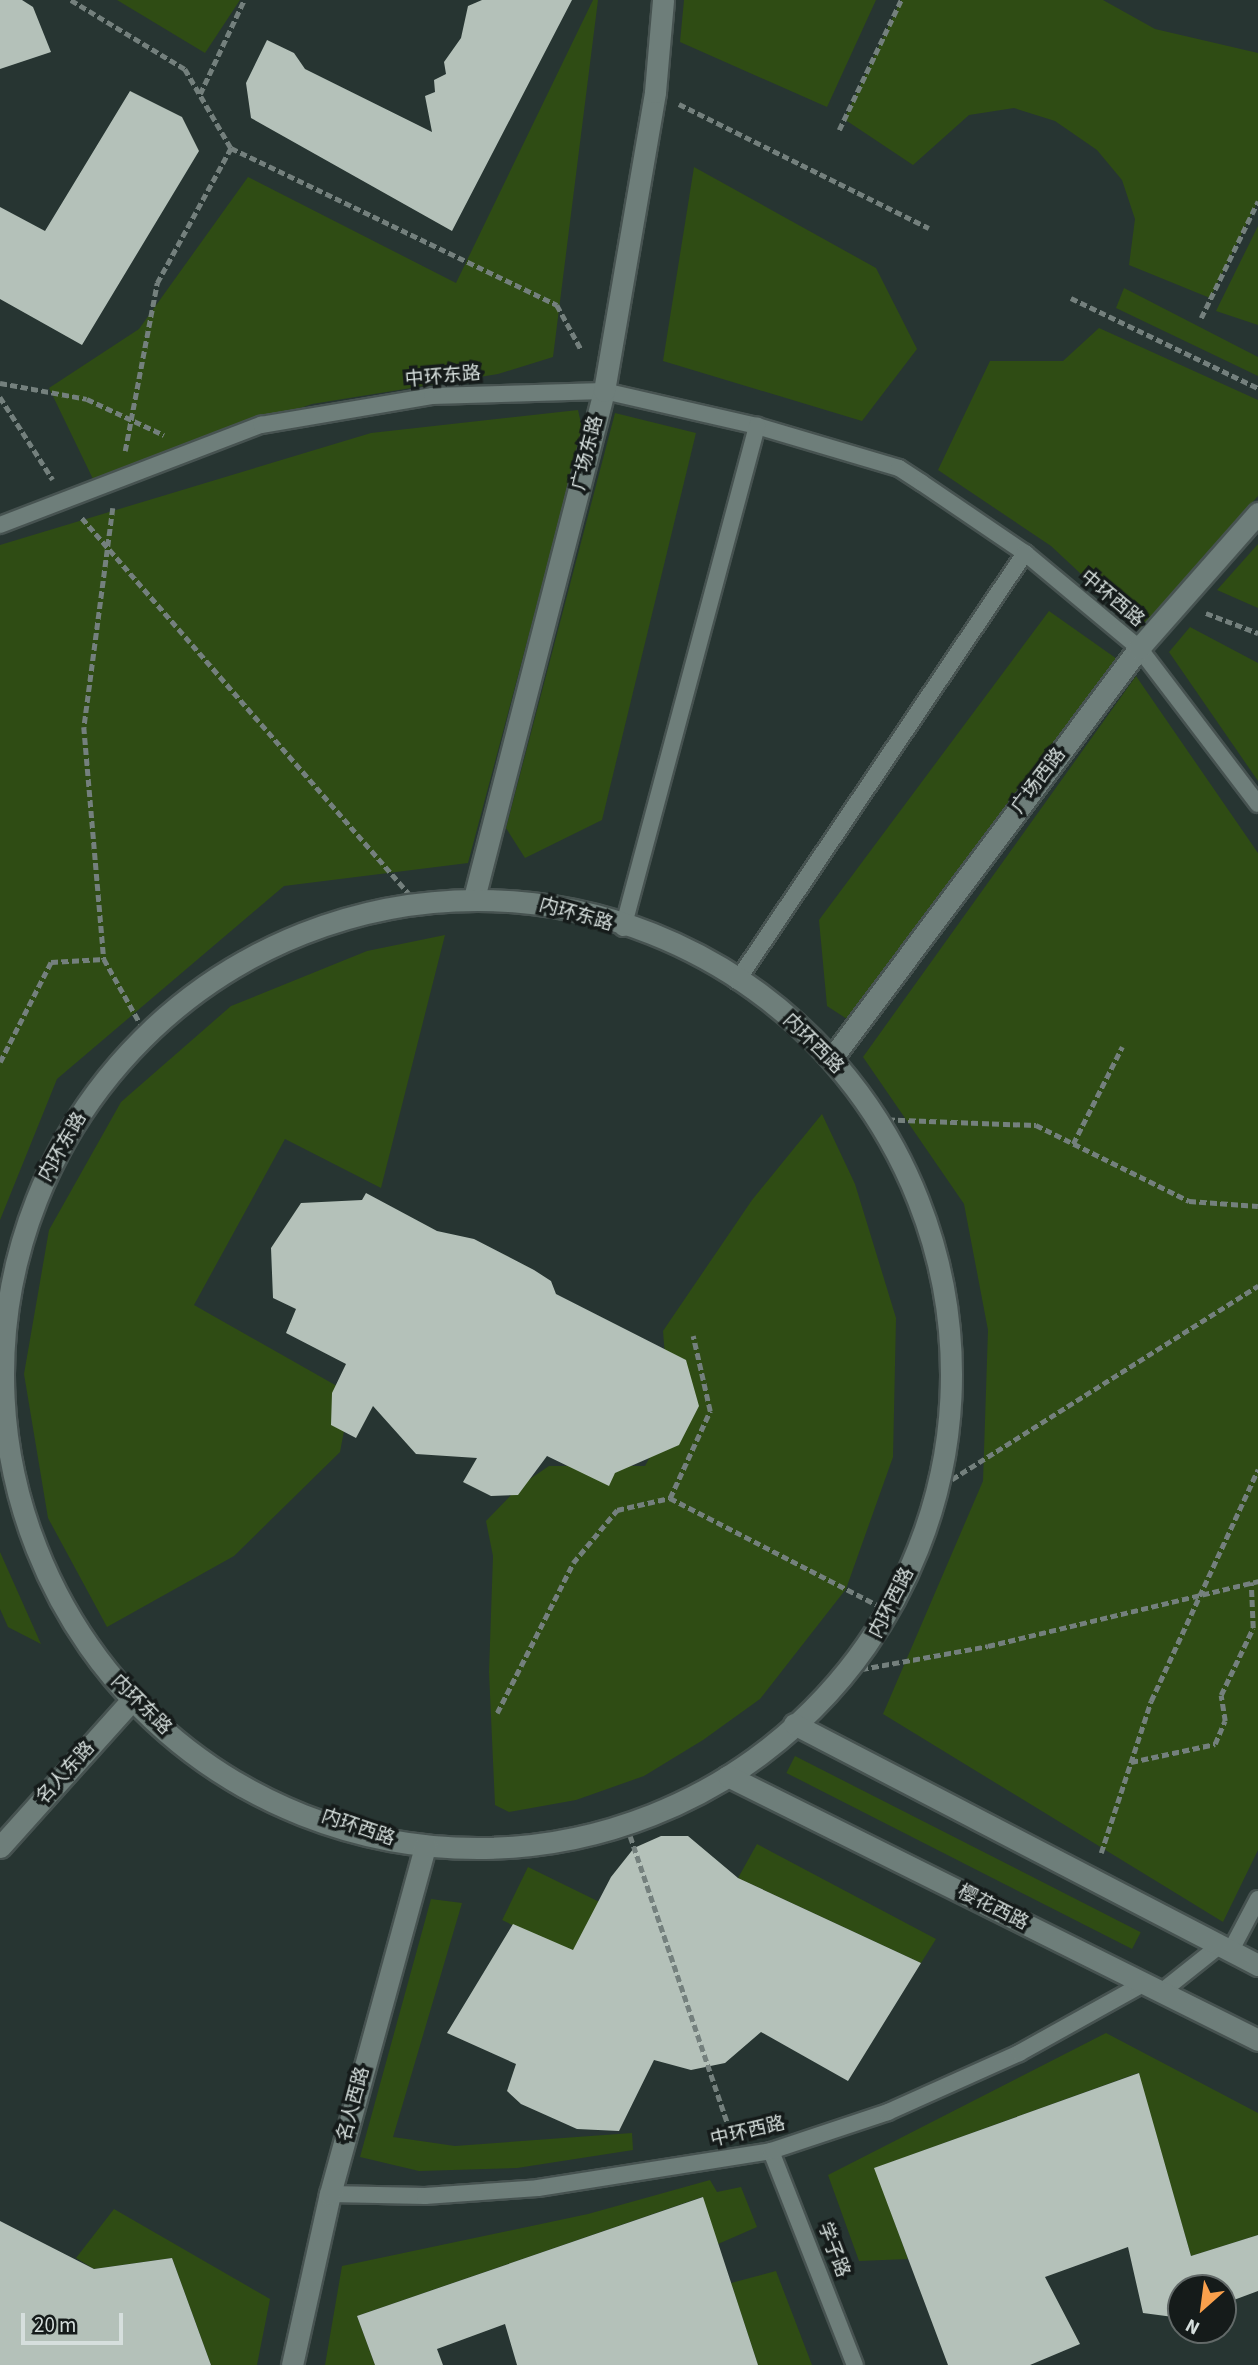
<!DOCTYPE html>
<html>
<head>
<meta charset="utf-8">
<style>
	body { margin:0 }
	#map { position:relative; width:1258px; height:2365px; overflow:hidden; background:#273532; font-family:"Source Sans 3","Noto Sans SC",sans-serif }
	div>[style] { position:absolute }
	.green>* { inset:0; background:#2f4c14; transform-origin:0 0 }
	.building>* { inset:0; background:#b4c1b9 }
	.path>* { height:4.5px; margin-top:-2.25px; transform-origin:0; background:repeating-linear-gradient(90deg,#74807d 0 7px,transparent 0 10.5px) }
	.roads { filter:drop-shadow(2px 0 #475351) drop-shadow(-2px 0 #475351) drop-shadow(0 2px #475351) drop-shadow(0 -2px #475351) }
	.lane>* { height:16px; margin:-8px; padding:0 8px; transform-origin:8px; border-radius:8px; background:#6e7e7a }
	.street>* { height:21px; margin:-10.5px; padding:0 10.5px; transform-origin:10.5px; border-radius:10.5px; background:#6e7e7a }
	.street>.ring { margin:-10.5px; padding:0; box-sizing:content-box; background:none; border:21px solid #6e7e7a; border-radius:50% }
	span { translate:-50% -50%; white-space:nowrap; text-align:center; line-height:1.15; -webkit-text-stroke:7px #151b1a; paint-order:stroke }
	.street-label { font-size:19px; color:#d6dfdd }
	.north { position:absolute; left:1167px; top:2274px; width:70px; height:70px; box-sizing:border-box; background:#151b1a; border:2px solid #626968; border-radius:50%; rotate:208deg; font-size:19px; font-weight:700; line-height:28px; text-align:center; color:#d6dfdd }
	.north::after { content:''; display:block; margin:auto; width:24px; height:32px; background:#f9a04c; clip-path:polygon(50% 0,100% 100%,50% 72%,0 100%) }
	.scale { position:absolute; left:21px; top:2313px; width:102px; height:32px; box-sizing:border-box; border:4px solid #d6dfdd; border-top:0; padding-left:9px; font-size:21px; line-height:24px; white-space:nowrap; color:#d6dfdd; -webkit-text-stroke:5px #151b1a; paint-order:stroke }
</style>
</head>
<body>
<div id="map">
	<div class="green">
		<div style="clip-path:polygon(117px 0,240px 0,205px 53px)"></div>
		<div style="clip-path:polygon(593px 0,598px 0,553px 357px,498px 374px,312px 404px,93px 479px,49px 388px,139px 329px,248px 177px,456px 283px)"></div>
		<div style="clip-path:polygon(684px 0,876px 0,827px 107px,680px 42px)"></div>
		<div style="clip-path:polygon(901px 0,1103px 0,1155px 29px,1258px 53px,1258px 201px,1210px 298px,1129px 265px,1135px 219px,1122px 180px,1097px 150px,1055px 121px,1014px 108px,969px 115px,913px 165px,844px 119px)"></div>
		<div style="clip-path:polygon(694px 167px,876px 268px,917px 349px,862px 421px,663px 361px)"></div>
		<div style="clip-path:polygon(1258px 226px,1258px 325px,1216px 311px)"></div>
		<div style="clip-path:polygon(1124px 288px,1258px 357px,1258px 376px,1116px 308px)"></div>
		<div style="clip-path:polygon(1099px 328px,1258px 400px,1258px 496px,1140px 629px,1051px 546px,938px 470px,990px 361px,1063px 361px)"></div>
		<div style="clip-path:polygon(578px 410px,583px 432px,468px 863px,284px 886px,57px 1079px,0 1220px,0 545px,371px 433px)"></div>
		<div style="clip-path:polygon(615px 413px,696px 433px,602px 820px,525px 858px,506px 828px)"></div>
		<div style="clip-path:polygon(1258px 544px,1258px 608px,1217px 590px)"></div>
		<div style="clip-path:polygon(1049px 611px,1117px 659px,847px 1019px,827px 1006px,819px 920px)"></div>
		<div style="clip-path:polygon(1190px 627px,1258px 663px,1258px 781px,1169px 652px)"></div>
		<div style="clip-path:polygon(1136px 676px,1258px 853px,1258px 1850px,1223px 1922px,883px 1714px,983px 1481px,988px 1330px,964px 1204px,863px 1057px)"></div>
		<div style="clip-path:polygon(445px 935px,381px 1188px,285px 1139px,194px 1305px,351px 1394px,340px 1452px,234px 1556px,107px 1627px,48px 1518px,24px 1374px,49px 1230px,121px 1102px,231px 1006px,367px 951px)"></div>
		<div style="clip-path:polygon(822px 1114px,855px 1184px,896px 1318px,893px 1457px,846px 1589px,760px 1699px,703px 1740px,644px 1776px,576px 1800px,509px 1812px,495px 1805px,489px 1672px,493px 1556px,486px 1521px,521px 1485px,549px 1466px,645px 1466px,670px 1420px,663px 1331px,752px 1200px)"></div>
		<div style="clip-path:polygon(0 1552px,41px 1644px,8px 1627px,0 1609px)"></div>
		<div style="left:795px;top:1756px;width:388px;height:19px;rotate:27deg"></div>
		<div style="clip-path:polygon(757px 1844px,936px 1939px,921px 1963px,738px 1878px)"></div>
		<div style="left:528px;top:1867px;width:79px;height:59px;rotate:26deg"></div>
		<div style="clip-path:polygon(431px 1899px,462px 1903px,393px 2137px,455px 2146px,632px 2133px,633px 2150px,517px 2168px,419px 2171px,360px 2157px)"></div>
		<div style="clip-path:polygon(1106px 2033px,1258px 2113px,1258px 2235px,1191px 2256px,1138px 2073px,875px 2168px,908px 2259px,859px 2261px,828px 2175px)"></div>
		<div style="clip-path:polygon(710px 2180px,717px 2192px,741px 2187px,757px 2227px,718px 2244px,702px 2197px,357px 2316px,375px 2365px,325px 2365px,342px 2266px,588px 2214px)"></div>
		<div style="clip-path:polygon(114px 2209px,270px 2299px,257px 2365px,211px 2365px,172px 2258px,94px 2269px,76px 2258px)"></div>
		<div style="clip-path:polygon(776px 2271px,812px 2365px,758px 2365px,731px 2283px)"></div>
	</div>
	<div class="building">
		<div style="clip-path:polygon(0 0,22px 0,33px 7px,51px 52px,0 69px)"></div>
		<div style="clip-path:polygon(482px 0,572px 0,452px 231px,251px 118px,246px 83px,267px 40px,294px 53px,305px 69px,432px 132px,425px 96px,435px 92px,434px 80px,446px 74px,444px 62px,461px 38px,468px 6px)"></div>
		<div style="clip-path:polygon(130px 91px,182px 117px,199px 151px,82px 345px,0 299px,0 207px,45px 231px)"></div>
		<div style="clip-path:polygon(366px 1193px,437px 1231px,474px 1239px,534px 1270px,551px 1281px,556px 1294px,686px 1360px,699px 1406px,679px 1445px,615px 1473px,609px 1486px,547px 1456px,518px 1495px,491px 1496px,463px 1482px,477px 1458px,416px 1454px,373px 1406px,356px 1438px,331px 1425px,332px 1393px,346px 1364px,286px 1333px,296px 1309px,273px 1298px,271px 1248px,301px 1203px,362px 1200px)"></div>
		<div style="clip-path:polygon(661px 1836px,688px 1836px,738px 1878px,921px 1963px,848px 2081px,761px 2032px,725px 2063px,691px 2070px,654px 2060px,619px 2131px,577px 2129px,521px 2104px,507px 2091px,516px 2064px,447px 2033px,513px 1924px,573px 1950px,611px 1877px,634px 1848px)"></div>
		<div style="clip-path:polygon(1139px 2073px,1191px 2256px,1258px 2235px,1258px 2291px,1223px 2304px,1223px 2288px,1181px 2288px,1181px 2318px,1143px 2313px,1128px 2247px,1045px 2277px,1080px 2344px,1030px 2365px,948px 2365px,874px 2168px)"></div>
		<div style="clip-path:polygon(703px 2197px,758px 2365px,517px 2365px,505px 2324px,437px 2349px,443px 2365px,375px 2365px,357px 2316px)"></div>
		<div style="clip-path:polygon(0 2221px,94px 2269px,172px 2258px,211px 2365px,0 2365px)"></div>
	</div>
	<div class="path">
		<div style="left:71px;top:0;width:133px;rotate:31.2deg"></div>
		<div style="left:185px;top:69px;width:91px;rotate:59.8deg"></div>
		<div style="left:231px;top:148px;width:362px;rotate:25.7deg"></div>
		<div style="left:557px;top:305px;width:52px;rotate:61.5deg"></div>
		<div style="left:200px;top:94px;width:104px;rotate:-64.9deg"></div>
		<div style="left:679px;top:104px;width:279px;rotate:26.4deg"></div>
		<div style="left:839px;top:130px;width:144px;rotate:-64.5deg"></div>
		<div style="left:1071px;top:298px;width:208px;rotate:25.7deg"></div>
		<div style="left:1201px;top:318px;width:130px;rotate:-64deg"></div>
		<div style="left:0;top:383px;width:88px;rotate:10.4deg"></div>
		<div style="left:87px;top:399px;width:85px;rotate:25.1deg"></div>
		<div style="left:0;top:397px;width:98px;rotate:57.4deg"></div>
		<div style="left:125px;top:451px;width:171px;rotate:-79.2deg"></div>
		<div style="left:157px;top:283px;width:154px;rotate:-61.3deg"></div>
		<div style="left:113px;top:508px;width:221px;rotate:97.5deg"></div>
		<div style="left:84px;top:727px;width:233px;rotate:85.1deg"></div>
		<div style="left:104px;top:959px;width:84px;rotate:60.7deg"></div>
		<div style="left:82px;top:518px;width:510px;rotate:48.97deg"></div>
		<div style="left:1206px;top:613px;width:56px;rotate:21deg"></div>
		<div style="left:0;top:1062px;width:112px;rotate:-63deg"></div>
		<div style="left:51px;top:962px;width:53px;rotate:-3.2deg"></div>
		<div style="left:877px;top:1119px;width:159px;rotate:2.2deg"></div>
		<div style="left:1036px;top:1125px;width:171px;rotate:26.4deg"></div>
		<div style="left:1189px;top:1201px;width:69px;rotate:4.1deg"></div>
		<div style="left:1073px;top:1144px;width:109px;rotate:-63.2deg"></div>
		<div style="left:943px;top:1485px;width:373px;rotate:-32.3deg"></div>
		<div style="left:670px;top:1498px;width:96px;rotate:-65.3deg"></div>
		<div style="left:710px;top:1411px;width:77px;rotate:-102.8deg"></div>
		<div style="left:851px;top:1671px;width:139px;rotate:-10.3deg"></div>
		<div style="left:988px;top:1646px;width:278px;rotate:-13.5deg"></div>
		<div style="left:497px;top:1713px;width:168px;rotate:-63.1deg"></div>
		<div style="left:573px;top:1563px;width:69px;rotate:-50.3deg"></div>
		<div style="left:617px;top:1510px;width:54px;rotate:-12.8deg"></div>
		<div style="left:670px;top:1498px;width:249px;rotate:27.3deg"></div>
		<div style="left:1131px;top:1762px;width:86px;rotate:-12.1deg"></div>
		<div style="left:1215px;top:1744px;width:25px;rotate:-67deg"></div>
		<div style="left:1225px;top:1721px;width:26px;rotate:-99deg"></div>
		<div style="left:1221px;top:1695px;width:74px;rotate:-64.5deg"></div>
		<div style="left:1253px;top:1628px;width:46px;rotate:-92.5deg"></div>
		<div style="left:627px;top:1826px;width:325px;rotate:71.3deg"></div>
		<div style="left:1101px;top:1853px;width:160px;rotate:-71.8deg"></div>
		<div style="left:1151px;top:1701px;width:255px;rotate:-65.2deg"></div>
	</div>
	<div class="roads">
		<div class="lane">
			<div style="left:0;top:525px;width:280px;rotate:-21deg"></div>
			<div style="left:261px;top:425px;width:173px;rotate:-9.6deg"></div>
			<div style="left:432px;top:396px;width:172px;rotate:-1.7deg"></div>
			<div style="left:604px;top:391px;width:157px;rotate:12.9deg"></div>
			<div style="left:757px;top:426px;width:148px;rotate:16.5deg"></div>
			<div style="left:899px;top:468px;width:27px;rotate:33deg"></div>
			<div style="left:922px;top:483px;width:125px;rotate:34.2deg"></div>
			<div style="left:1025px;top:553px;width:148px;rotate:39.8deg"></div>
			<div style="left:1139px;top:648px;width:196px;rotate:52.7deg"></div>
			<div style="left:623px;top:928px;width:520px;rotate:-75.05deg"></div>
			<div style="left:737px;top:981px;width:516px;rotate:-56.06deg"></div>
			<div style="left:1230px;top:1952px;width:60px;rotate:-62.2deg"></div>
			<div style="left:1160px;top:1993px;width:75px;rotate:-38.5deg"></div>
			<div style="left:771px;top:2151px;width:230px;rotate:68.6deg"></div>
			<div style="left:330px;top:2194px;width:95px;rotate:1.2deg"></div>
			<div style="left:425px;top:2196px;width:113px;rotate:-4deg"></div>
			<div style="left:538px;top:2188px;width:236px;rotate:-9deg"></div>
			<div style="left:771px;top:2151px;width:123px;rotate:-18.4deg"></div>
			<div style="left:888px;top:2112px;width:144px;rotate:-24.2deg"></div>
			<div style="left:1019px;top:2053px;width:142px;rotate:-29.1deg"></div>
		</div>
		<div class="street">
			<div style="left:474px;top:898px;width:523px;rotate:-75.62deg"></div>
			<div style="left:604px;top:391px;width:303px;rotate:-80.3deg"></div>
			<div style="left:655px;top:92px;width:92px;rotate:-85deg"></div>
			<div class="ring" style="left:3px;top:900px;width:927px;height:927px"></div>
			<div style="left:832px;top:1058px;width:512px;rotate:-53.17deg"></div>
			<div style="left:1139px;top:648px;width:180px;rotate:-48.6deg"></div>
			<div style="left:794px;top:1724px;width:523px;rotate:27.45deg"></div>
			<div style="left:728px;top:1776px;width:592px;rotate:26.48deg"></div>
			<div style="left:0;top:1847px;width:198px;rotate:-48.1deg"></div>
			<div style="left:292px;top:2365px;width:175px;rotate:-77.5deg"></div>
			<div style="left:330px;top:2194px;width:361px;rotate:-74.7deg"></div>
		</div>
	</div>
	<div class="street-label">
		<span style="left:443px;top:377px;rotate:-5deg">中环东路</span>
		<span style="left:588px;top:453px;rotate:-76deg">广场东路</span>
		<span style="left:1112px;top:599px;rotate:40deg">中环西路</span>
		<span style="left:1039px;top:781px;rotate:-53deg">广场西路</span>
		<span style="left:576px;top:915px;rotate:16deg">内环东路</span>
		<span style="left:813px;top:1044px;rotate:45deg">内环西路</span>
		<span style="left:63px;top:1147px;rotate:-60deg">内环东路</span>
		<span style="left:892px;top:1603px;rotate:-63deg">内环西路</span>
		<span style="left:141px;top:1705px;rotate:45deg">内环东路</span>
		<span style="left:66px;top:1773px;rotate:-48deg">名人东路</span>
		<span style="left:358px;top:1828px;rotate:19deg">内环西路</span>
		<span style="left:993px;top:1908px;rotate:27deg">樱花西路</span>
		<span style="left:354px;top:2104px;rotate:-75deg">名人西路</span>
		<span style="left:748px;top:2132px;rotate:-13deg">中环西路</span>
		<span style="left:833px;top:2250px;rotate:69deg">学子路</span>
	</div>
	<div class="north">N</div>
	<div class="scale">20 m</div>
</div>
</body>
</html>
